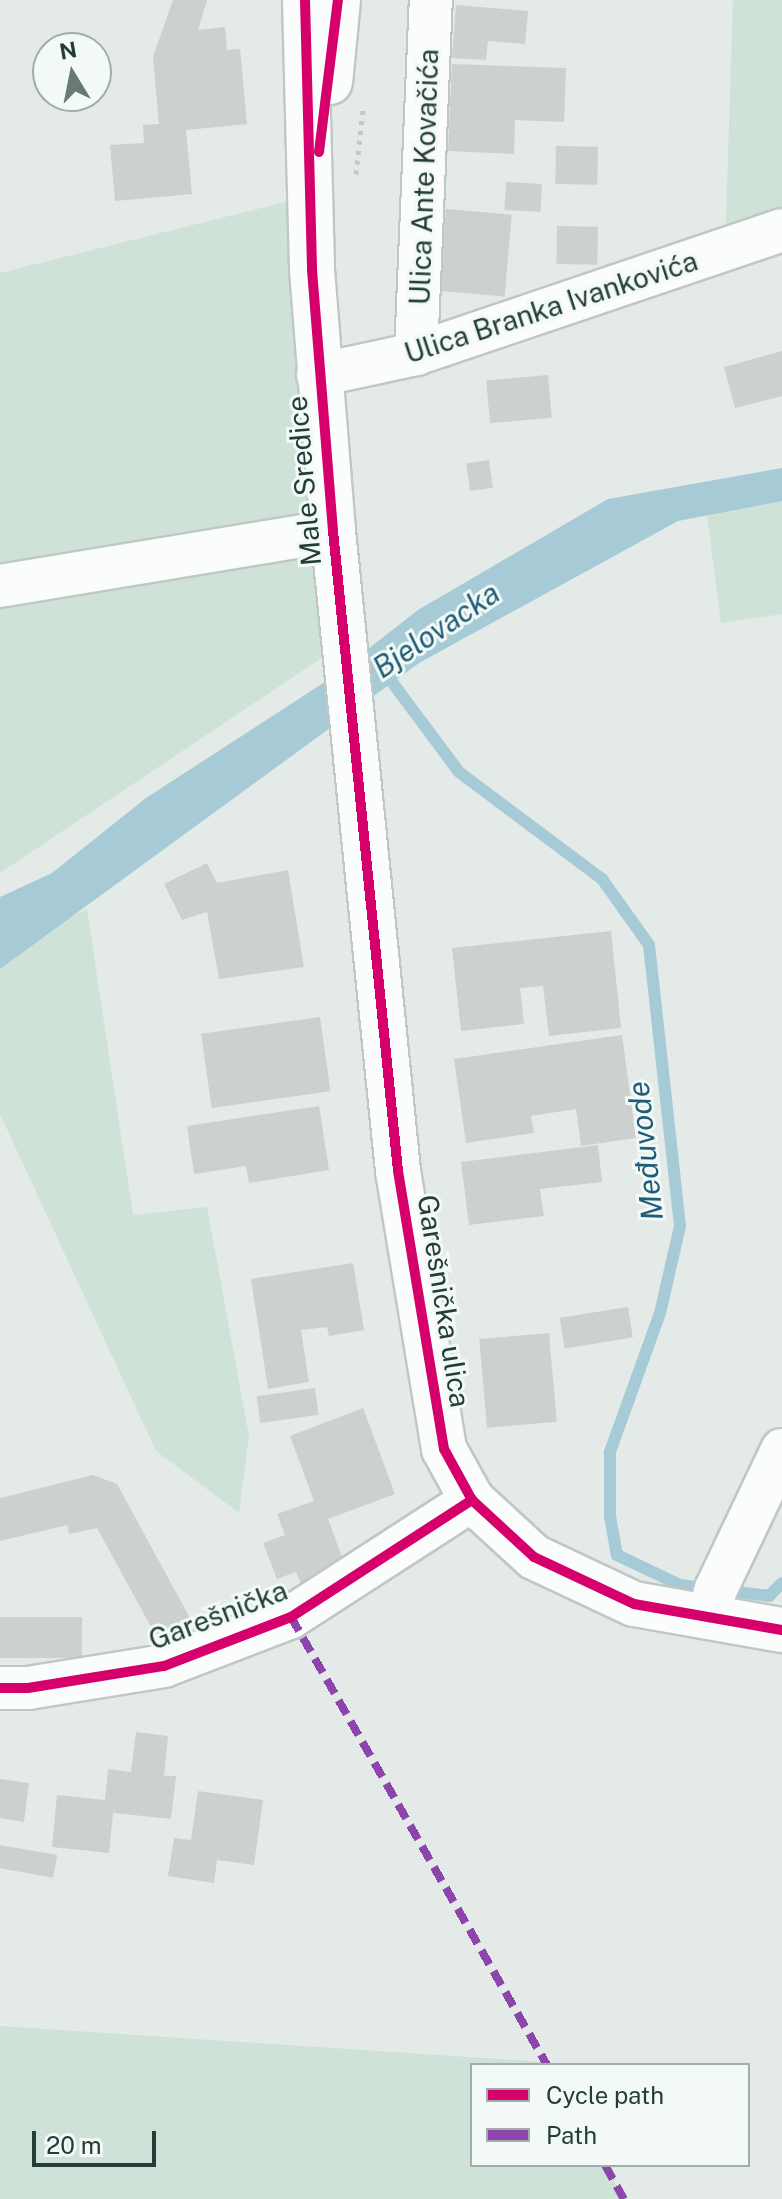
<!DOCTYPE html>
<html>
<head>
<meta charset="utf-8">
<style>
	body { margin:0 }
	#map { position:relative; width:782px; height:2199px; overflow:hidden; background:#e4eae8; font-family:"Public Sans",sans-serif }
	div>[style] { position:absolute }
	.green>* { inset:0; background:#cee2d7 }
	.water>* { inset:0; background:#a6cad6 }
	.stream>* { height:12px; margin:-6px; padding:0 6px; transform-origin:6px; border-radius:6px; background:#a6cad6 }
	.building>* { inset:0; background:#ccd1cf; transform-origin:0 0 }
	.path>* { height:5px; margin-top:-2.5px; transform-origin:0; background:repeating-linear-gradient(90deg,#c1cac8 0 4px,transparent 0 10px) }
	.roads { filter:drop-shadow(2px 0 #c1c7c5) drop-shadow(-2px 0 #c1c7c5) drop-shadow(0 2px #c1c7c5) drop-shadow(0 -2px #c1c7c5) }
	.street>* { height:42px; margin:-21px; padding:0 21px; transform-origin:21px; border-radius:21px; background:#fbfcfc }
	.secondary>* { height:44px; margin:-22px; padding:0 22px; transform-origin:22px; border-radius:22px; background:#fbfcfc }
	.quiet>* { height:8px; margin-top:-4px; transform-origin:0; background:repeating-linear-gradient(90deg,#8e44ad 0 16px,transparent 0 24px) }
	.cycleway>* { height:10px; margin:-5px; padding:0 5px; transform-origin:5px; border-radius:5px; background:#d6006c }
	span { translate:-50% -50%; white-space:nowrap; text-align:center; line-height:1.15; -webkit-text-stroke:6px #f3f9f6; paint-order:stroke }
	.street-label { font-size:28px; color:#233d39 }
	.water-label { font-size:30px; color:#1f5c77; font-style:italic }
	.legend { position:absolute; left:470px; top:2063px; width:280px; height:104px; box-sizing:border-box; background:#f3f9f6; border:2px solid #a0aeaa; margin:0; padding:10px 14px; list-style:none; font-size:24px; color:#233d39 }
	.legend li { display:flex; align-items:center; gap:16px; height:40px }
	.legend b { width:40px; border:2px solid #a0aeaa }
	.north { position:absolute; left:32px; top:32px; width:80px; height:80px; box-sizing:border-box; background:#f3f9f6; border:2px solid #a0aeaa; border-radius:50%; rotate:350deg; font-size:22px; font-weight:700; line-height:32px; text-align:center; color:#233d39 }
	.north::after { content:''; display:block; margin:auto; width:28px; height:36px; background:#677a76; clip-path:polygon(50% 0,100% 100%,50% 72%,0 100%) }
	.scale { position:absolute; left:32px; top:2131px; width:124px; height:36px; box-sizing:border-box; border:4px solid #233d39; border-top:0; padding-left:10px; font-size:24px; line-height:28px; white-space:nowrap; color:#233d39; -webkit-text-stroke:6px #f3f9f6; paint-order:stroke }
</style>
</head>
<body>
<div id="map">
	<div class="green">
		<div style="clip-path:polygon(733px 0,782px 0,782px 231px,725px 249px)"></div>
		<div style="clip-path:polygon(313px 195px,344px 643px,0 873px,0 273px)"></div>
		<div style="clip-path:polygon(782px 480px,782px 614px,721px 623px,704px 492px)"></div>
		<div style="clip-path:polygon(87px 909px,133px 1215px,207px 1207px,249px 1436px,239px 1513px,156px 1451px,0 1114px,0 952px)"></div>
		<div style="clip-path:polygon(0 2026px,545px 2062px,547px 2065px,472px 2065px,472px 2165px,605px 2165px,624px 2199px,0 2199px)"></div>
	</div>
	<div class="water">
		<div style="clip-path:polygon(782px 468px,782px 501px,678px 521px,419px 663px,0 969px,0 897px,52px 873px,146px 798px,331px 678px,418px 610px,608px 499px)"></div>
	</div>
	<div class="stream">
		<div style="left:383px;top:670px;width:127px;rotate:53.3deg"></div>
		<div style="left:459px;top:772px;width:179px;rotate:36.8deg"></div>
		<div style="left:602px;top:879px;width:81px;rotate:54.5deg"></div>
		<div style="left:649px;top:945px;width:283px;rotate:83.7deg"></div>
		<div style="left:680px;top:1226px;width:89px;rotate:102.9deg"></div>
		<div style="left:660px;top:1313px;width:148px;rotate:109.8deg"></div>
		<div style="left:610px;top:1452px;width:64px;rotate:90deg"></div>
		<div style="left:610px;top:1516px;width:40px;rotate:80deg"></div>
		<div style="left:617px;top:1555px;width:70px;rotate:25.5deg"></div>
		<div style="left:680px;top:1585px;width:90px;rotate:7deg"></div>
		<div style="left:769px;top:1596px;width:18px;rotate:-45deg"></div>
	</div>
	<div class="building">
		<div style="clip-path:polygon(173px 0,207px 0,198px 30px,225px 27px,227px 50px,240px 49px,247px 124px,186px 130px,192px 194px,115px 201px,110px 145px,144px 143px,143px 125px,159px 124px,153px 57px)"></div>
		<div style="clip-path:polygon(456px 5px,528px 11px,525px 44px,488px 41px,486px 60px,452px 58px)"></div>
		<div style="clip-path:polygon(452px 64px,566px 68px,564px 122px,515px 120px,514px 154px,448px 151px)"></div>
		<div style="left:556px;top:146px;width:42px;height:38px;rotate:1deg"></div>
		<div style="left:506px;top:182px;width:36px;height:28px;rotate:3deg"></div>
		<div style="left:446px;top:209px;width:66px;height:82px;rotate:5deg"></div>
		<div style="left:557px;top:226px;width:41px;height:38px;rotate:1deg"></div>
		<div style="clip-path:polygon(782px 351px,782px 396px,735px 408px,724px 367px)"></div>
		<div style="left:548px;top:375px;width:43px;height:62px;rotate:85deg"></div>
		<div style="left:489px;top:460px;width:28px;height:23px;rotate:82deg"></div>
		<div style="clip-path:polygon(207px 863px,217px 883px,288px 870px,304px 967px,219px 979px,207px 912px,182px 920px,164px 884px)"></div>
		<div style="clip-path:polygon(611px 931px,621px 1028px,549px 1036px,543px 986px,520px 988px,524px 1024px,461px 1031px,452px 948px)"></div>
		<div style="left:320px;top:1017px;width:75px;height:120px;rotate:82deg"></div>
		<div style="clip-path:polygon(622px 1035px,636px 1138px,581px 1146px,576px 1109px,531px 1116px,534px 1133px,466px 1143px,454px 1059px)"></div>
		<div style="clip-path:polygon(319px 1106px,329px 1170px,249px 1183px,246px 1166px,194px 1174px,187px 1126px)"></div>
		<div style="clip-path:polygon(598px 1145px,602px 1182px,540px 1189px,544px 1216px,469px 1225px,461px 1162px)"></div>
		<div style="clip-path:polygon(353px 1263px,364px 1330px,329px 1336px,327px 1327px,301px 1330px,309px 1382px,268px 1389px,251px 1279px)"></div>
		<div style="left:628px;top:1307px;width:31px;height:69px;rotate:81deg"></div>
		<div style="left:549px;top:1333px;width:89px;height:70px;rotate:85deg"></div>
		<div style="left:315px;top:1388px;width:27px;height:59px;rotate:82deg"></div>
		<div style="clip-path:polygon(363px 1408px,395px 1494px,328px 1519px,346px 1568px,301px 1584px,296px 1572px,277px 1579px,263px 1543px,285px 1535px,277px 1514px,314px 1501px,290px 1436px)"></div>
		<div style="clip-path:polygon(93px 1475px,117px 1484px,190px 1618px,156px 1636px,97px 1528px,69px 1534px,67px 1525px,0 1541px,0 1498px)"></div>
		<div style="left:82px;top:1617px;width:41px;height:82px;rotate:90deg"></div>
		<div style="clip-path:polygon(136px 1732px,168px 1736px,164px 1776px,176px 1776px,171px 1819px,113px 1813px,109px 1853px,52px 1847px,57px 1795px,105px 1800px,108px 1769px,131px 1772px)"></div>
		<div style="clip-path:polygon(0 1779px,29px 1783px,24px 1822px,0 1818px)"></div>
		<div style="clip-path:polygon(198px 1791px,263px 1800px,254px 1865px,217px 1860px,214px 1883px,168px 1876px,174px 1838px,191px 1840px)"></div>
		<div style="left:0;top:1845px;width:58px;height:23px;rotate:10deg"></div>
	</div>
	<div class="path">
		<div style="left:356px;top:174px;width:65px;rotate:-83.9deg"></div>
	</div>
	<div class="roads">
		<div class="street">
			<div style="left:416px;top:354px;width:354px;rotate:-87.6deg"></div>
			<div style="left:318px;top:375px;width:100px;rotate:-12.1deg"></div>
			<div style="left:416px;top:354px;width:386px;rotate:-18.7deg"></div>
			<div style="left:0;top:586px;width:338px;rotate:-9.4deg"></div>
			<div style="left:708px;top:1618px;width:30px;rotate:-75deg"></div>
			<div style="left:716px;top:1589px;width:154px;rotate:-64.6deg"></div>
			<div style="left:0;top:1688px;width:28px"></div>
			<div style="left:28px;top:1688px;width:138px;rotate:-9.2deg"></div>
			<div style="left:164px;top:1666px;width:136px;rotate:-21.1deg"></div>
			<div style="left:291px;top:1617px;width:216px;rotate:-32.9deg"></div>
		</div>
		<div class="secondary">
			<div style="left:305px;top:0;width:270px;rotate:88.5deg"></div>
			<div style="left:312px;top:270px;width:262px;rotate:85.4deg"></div>
			<div style="left:333px;top:531px;width:643px;rotate:84.2deg"></div>
			<div style="left:398px;top:1171px;width:282px;rotate:80.6deg"></div>
			<div style="left:444px;top:1449px;width:58px;rotate:61.2deg"></div>
			<div style="left:472px;top:1500px;width:84px;rotate:42.6deg"></div>
			<div style="left:534px;top:1557px;width:110px;rotate:25.2deg"></div>
			<div style="left:634px;top:1604px;width:150px;rotate:10deg"></div>
			<div style="left:330px;top:82px;width:82px;rotate:-84.4deg"></div>
		</div>
	</div>
	<div class="quiet">
		<div style="left:291px;top:1617px;width:516px;rotate:60.26deg"></div>
		<div style="left:605px;top:2165px;width:39px;rotate:61deg"></div>
	</div>
	<div class="cycleway">
		<div style="left:305px;top:0;width:270px;rotate:88.5deg"></div>
		<div style="left:312px;top:270px;width:262px;rotate:85.4deg"></div>
		<div style="left:333px;top:531px;width:643px;rotate:84.2deg"></div>
		<div style="left:398px;top:1171px;width:282px;rotate:80.6deg"></div>
		<div style="left:444px;top:1449px;width:58px;rotate:61.2deg"></div>
		<div style="left:472px;top:1500px;width:84px;rotate:42.6deg"></div>
		<div style="left:534px;top:1557px;width:110px;rotate:25.2deg"></div>
		<div style="left:634px;top:1604px;width:150px;rotate:10deg"></div>
		<div style="left:319px;top:152px;width:153px;rotate:-82.9deg"></div>
		<div style="left:0;top:1688px;width:28px"></div>
		<div style="left:28px;top:1688px;width:138px;rotate:-9.2deg"></div>
		<div style="left:164px;top:1666px;width:136px;rotate:-21.1deg"></div>
		<div style="left:291px;top:1617px;width:216px;rotate:-32.9deg"></div>
	</div>
	<div class="street-label">
		<span style="left:424px;top:177px;rotate:-88deg">Ulica Ante Kovačića</span>
		<span style="left:551px;top:307px;rotate:-18deg">Ulica Branka Ivankovića</span>
		<span style="left:304px;top:481px;rotate:-95deg">Male Sredice</span>
		<span style="left:444px;top:1301px;rotate:81deg">Garešnička ulica</span>
		<span style="left:218px;top:1615px;rotate:-21deg">Garešnička</span>
	</div>
	<div class="water-label">
		<span style="left:436px;top:630px;rotate:-34deg">Bjelovacka</span>
		<span style="left:645px;top:1151px;rotate:-96deg">Međuvode</span>
	</div>
	<ul class="legend">
	<li><b style="height:10px;background:#d6006c"></b>Cycle path</li>
	<li><b style="height:10px;background:#8e44ad"></b>Path</li>
	</ul>
	<div class="north">N</div>
	<div class="scale">20 m</div>
</div>
</body>
</html>
